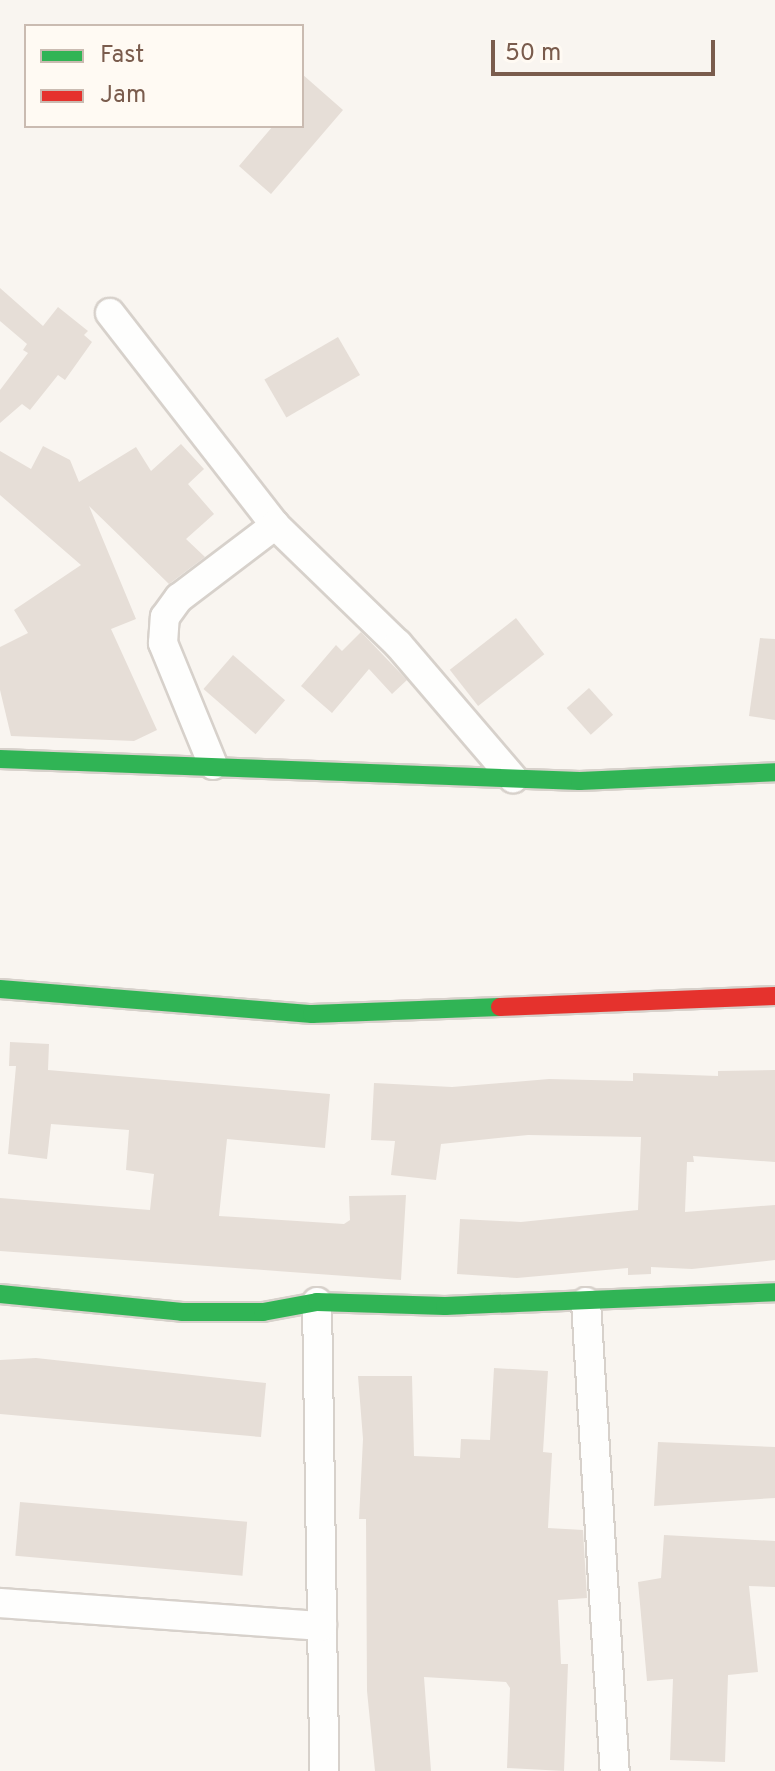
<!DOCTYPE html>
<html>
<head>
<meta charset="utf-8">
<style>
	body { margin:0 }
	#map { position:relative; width:775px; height:1771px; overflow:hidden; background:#f9f5f0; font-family:Overpass,sans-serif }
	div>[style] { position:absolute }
	.building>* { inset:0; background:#e6ded7; transform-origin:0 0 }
	.roads { filter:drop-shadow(2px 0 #d7d1cb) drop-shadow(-2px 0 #d7d1cb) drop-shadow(0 2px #d7d1cb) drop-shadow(0 -2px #d7d1cb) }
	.street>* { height:28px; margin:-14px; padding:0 14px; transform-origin:14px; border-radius:14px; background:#fefefd }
	.fast>* { height:18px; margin:-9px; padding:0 9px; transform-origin:9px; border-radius:9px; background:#30b455 }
	.jam>* { height:18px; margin:-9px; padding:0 9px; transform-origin:9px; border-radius:9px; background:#e5322d }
	span { translate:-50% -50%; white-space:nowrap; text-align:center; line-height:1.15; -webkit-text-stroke:6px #fffaf3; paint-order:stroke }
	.legend { position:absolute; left:24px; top:24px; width:280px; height:104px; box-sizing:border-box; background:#fffaf3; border:2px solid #cabbb1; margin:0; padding:10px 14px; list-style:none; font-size:24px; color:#7a5c4d }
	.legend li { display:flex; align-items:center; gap:16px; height:40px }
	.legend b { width:40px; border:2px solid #cabbb1 }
	.scale { position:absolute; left:491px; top:40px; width:224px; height:36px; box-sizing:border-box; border:4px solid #7a5c4d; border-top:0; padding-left:10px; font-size:24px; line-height:28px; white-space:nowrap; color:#7a5c4d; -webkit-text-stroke:6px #fffaf3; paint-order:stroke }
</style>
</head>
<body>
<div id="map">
	<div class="building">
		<div style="clip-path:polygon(302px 74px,343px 110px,271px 194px,239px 166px,273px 126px,302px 126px)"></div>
		<div style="clip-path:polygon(0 288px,43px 326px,58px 307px,88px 331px,84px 335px,92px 342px,65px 380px,58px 375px,30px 410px,22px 404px,0 423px,0 390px,28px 353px,23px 350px,27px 344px,0 321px)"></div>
		<div style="left:338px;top:337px;width:44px;height:85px;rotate:60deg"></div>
		<div style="clip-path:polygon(181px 444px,204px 469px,188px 484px,214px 514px,186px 539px,205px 557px,169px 584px,89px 506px,136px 619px,111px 629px,157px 730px,134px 741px,11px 736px,0 690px,0 647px,28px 633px,14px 610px,81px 565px,0 495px,0 451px,31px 469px,43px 446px,70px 460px,79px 482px,136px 447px,151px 471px)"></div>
		<div style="left:516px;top:618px;width:46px;height:84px;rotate:52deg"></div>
		<div style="clip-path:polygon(361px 632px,407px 680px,392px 694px,369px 669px,332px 713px,301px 686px,336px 645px,342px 651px)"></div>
		<div style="clip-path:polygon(760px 638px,775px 639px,775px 720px,749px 716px)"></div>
		<div style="left:233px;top:655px;width:69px;height:45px;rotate:41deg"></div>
		<div style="left:589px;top:688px;width:36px;height:30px;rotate:48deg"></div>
		<div style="clip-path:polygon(10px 1042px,49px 1044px,48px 1070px,330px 1094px,325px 1148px,227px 1139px,219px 1216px,344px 1224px,350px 1220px,349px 1196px,406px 1195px,401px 1280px,0 1251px,0 1198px,150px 1210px,154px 1174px,126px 1170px,129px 1130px,51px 1124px,47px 1159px,8px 1154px,16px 1066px,9px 1066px)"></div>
		<div style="clip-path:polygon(775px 1070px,775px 1162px,693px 1156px,694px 1162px,687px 1162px,685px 1212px,775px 1205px,775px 1260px,692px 1269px,651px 1267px,651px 1274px,628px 1275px,628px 1268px,517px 1278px,457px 1274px,460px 1219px,521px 1222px,638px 1210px,641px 1137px,528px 1135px,441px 1144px,436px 1180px,391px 1175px,395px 1141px,371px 1140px,374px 1083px,452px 1087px,549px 1079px,633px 1081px,633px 1073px,718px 1076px,718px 1071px)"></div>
		<div style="clip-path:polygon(36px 1358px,266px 1383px,261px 1437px,0 1414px,0 1360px)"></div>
		<div style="clip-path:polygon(494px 1368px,548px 1371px,543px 1452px,552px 1453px,548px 1528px,583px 1530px,587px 1598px,558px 1600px,561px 1664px,568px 1664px,564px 1771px,507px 1768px,510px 1688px,506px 1682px,424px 1677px,431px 1771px,375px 1771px,367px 1691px,366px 1519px,359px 1519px,363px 1439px,358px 1376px,412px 1376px,414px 1456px,460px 1458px,461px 1439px,490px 1440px)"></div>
		<div style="clip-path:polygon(658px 1442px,775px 1447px,775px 1498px,654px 1506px)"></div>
		<div style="left:20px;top:1502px;width:228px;height:54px;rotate:5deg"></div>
		<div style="clip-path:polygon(664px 1535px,775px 1541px,775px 1587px,749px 1586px,758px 1672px,728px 1675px,725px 1762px,670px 1760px,673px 1679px,647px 1681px,638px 1582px,661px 1578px)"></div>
	</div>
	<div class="roads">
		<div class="street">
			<div style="left:110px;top:313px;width:269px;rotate:52.1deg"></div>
			<div style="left:275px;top:525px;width:171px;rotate:44.1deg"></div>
			<div style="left:398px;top:644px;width:177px;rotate:49.4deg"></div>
			<div style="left:213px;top:765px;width:132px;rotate:-112.3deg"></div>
			<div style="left:163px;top:643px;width:26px;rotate:-86deg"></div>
			<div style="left:165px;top:617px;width:24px;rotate:-54deg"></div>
			<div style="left:179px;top:598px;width:121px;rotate:-37.2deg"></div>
			<div style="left:317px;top:1302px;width:469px;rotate:89.1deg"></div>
			<div style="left:586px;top:1302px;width:470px;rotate:86.5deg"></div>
			<div style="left:0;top:1603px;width:323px;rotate:4.1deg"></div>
		</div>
		<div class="fast">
			<div style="left:0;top:759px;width:580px;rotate:2.17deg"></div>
			<div style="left:580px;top:781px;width:195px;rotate:-2.6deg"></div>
			<div style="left:0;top:989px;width:313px;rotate:4.6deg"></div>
			<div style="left:312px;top:1014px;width:188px;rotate:-2.1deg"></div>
			<div style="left:0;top:1294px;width:183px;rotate:5.6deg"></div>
			<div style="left:182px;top:1312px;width:81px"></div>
			<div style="left:263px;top:1312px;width:55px;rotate:-10.5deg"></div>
			<div style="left:317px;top:1302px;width:128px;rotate:1.8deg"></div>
			<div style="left:445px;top:1306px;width:330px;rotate:-2.4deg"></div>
		</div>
		<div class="jam">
			<div style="left:500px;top:1007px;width:275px;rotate:-2.3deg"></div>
		</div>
	</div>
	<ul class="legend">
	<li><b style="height:10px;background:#30b455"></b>Fast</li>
	<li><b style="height:10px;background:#e5322d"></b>Jam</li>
	</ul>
	<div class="scale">50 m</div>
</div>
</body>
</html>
